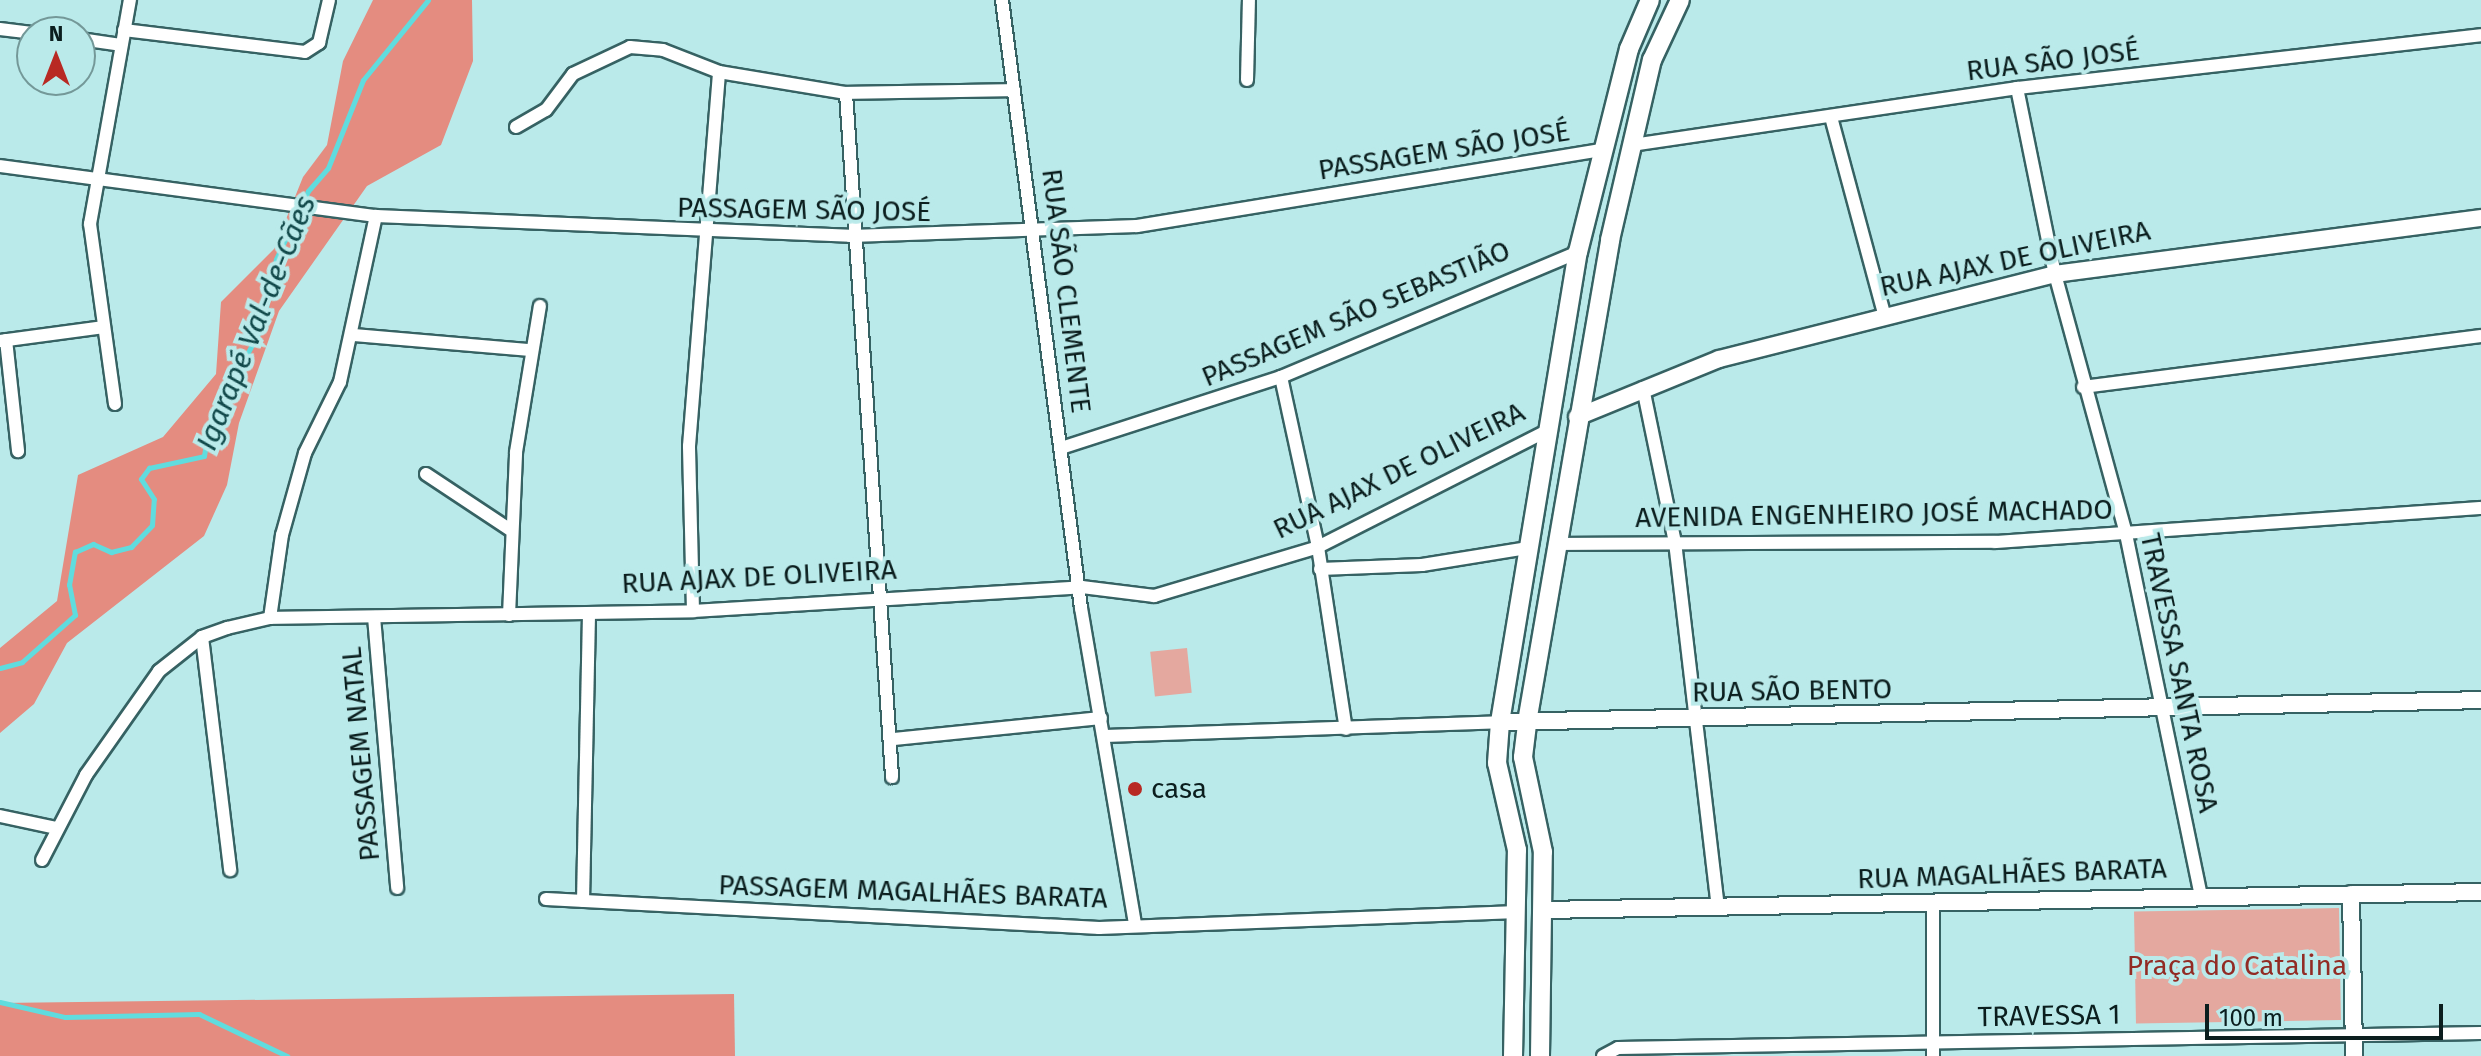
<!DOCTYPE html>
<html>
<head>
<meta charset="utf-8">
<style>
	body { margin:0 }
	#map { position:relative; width:2481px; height:1056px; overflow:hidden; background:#baeaea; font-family:"Fira Sans",sans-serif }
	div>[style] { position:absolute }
	.green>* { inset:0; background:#e4a89f; transform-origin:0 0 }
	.forest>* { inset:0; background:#e48c80 }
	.stream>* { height:5px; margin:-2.5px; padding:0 2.5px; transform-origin:2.5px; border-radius:2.5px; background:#60dcde }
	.roads { filter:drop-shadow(2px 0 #366263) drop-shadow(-2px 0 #366263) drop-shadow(0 2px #366263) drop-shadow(0 -2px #366263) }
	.minor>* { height:12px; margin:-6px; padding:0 6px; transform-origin:6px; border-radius:6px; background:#fff }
	.tertiary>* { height:16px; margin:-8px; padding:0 8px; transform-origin:8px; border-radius:8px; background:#fff }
	.secondary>* { height:18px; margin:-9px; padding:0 9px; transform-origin:9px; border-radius:9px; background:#fff }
	.dots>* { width:22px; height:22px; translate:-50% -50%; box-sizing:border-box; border:4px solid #baeaea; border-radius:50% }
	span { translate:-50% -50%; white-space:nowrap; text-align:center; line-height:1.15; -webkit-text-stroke:8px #baeaea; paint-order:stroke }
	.street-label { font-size:28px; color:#0b1e1e }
	.poi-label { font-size:28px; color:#0b1e1e }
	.left { translate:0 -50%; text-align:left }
	.park-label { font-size:28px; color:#922b24 }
	.water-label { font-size:30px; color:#11494a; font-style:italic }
	.north { position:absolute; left:16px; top:16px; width:80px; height:80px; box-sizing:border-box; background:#baeaea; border:2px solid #749898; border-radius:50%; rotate:0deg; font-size:22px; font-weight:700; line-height:32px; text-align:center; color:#0b1e1e }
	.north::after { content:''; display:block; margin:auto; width:28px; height:36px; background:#b82923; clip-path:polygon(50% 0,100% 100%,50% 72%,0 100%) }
	.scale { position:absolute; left:2205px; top:1004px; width:238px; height:36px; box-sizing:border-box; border:4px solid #0b1e1e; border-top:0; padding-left:10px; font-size:24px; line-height:28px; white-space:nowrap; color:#0b1e1e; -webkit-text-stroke:6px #baeaea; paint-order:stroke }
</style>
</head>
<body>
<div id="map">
	<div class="green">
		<div style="left:1187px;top:648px;width:45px;height:37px;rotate:84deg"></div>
		<div style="left:2339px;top:908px;width:112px;height:205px;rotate:89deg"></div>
	</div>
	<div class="forest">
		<div style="clip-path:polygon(373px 0,472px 0,473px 61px,441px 145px,367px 186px,279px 311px,239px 423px,227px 485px,204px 536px,67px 643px,34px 704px,0 733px,0 648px,57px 601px,78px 475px,163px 437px,216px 374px,221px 302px,274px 249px,303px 177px,327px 145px,343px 61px)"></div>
		<div style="clip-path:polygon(734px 994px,735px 1056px,0 1056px,0 1003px)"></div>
	</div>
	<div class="stream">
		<div style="left:0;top:668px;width:23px;rotate:-15deg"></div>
		<div style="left:22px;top:662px;width:71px;rotate:-41.6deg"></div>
		<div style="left:75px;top:615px;width:31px;rotate:-101deg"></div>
		<div style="left:69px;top:585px;width:34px;rotate:-80deg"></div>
		<div style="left:75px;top:552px;width:20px;rotate:-24deg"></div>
		<div style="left:93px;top:544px;width:20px;rotate:24deg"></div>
		<div style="left:111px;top:552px;width:21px;rotate:-14deg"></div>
		<div style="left:131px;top:547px;width:30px;rotate:-46deg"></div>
		<div style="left:152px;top:525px;width:26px;rotate:-86deg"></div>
		<div style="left:154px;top:499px;width:24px;rotate:-123deg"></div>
		<div style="left:141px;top:479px;width:14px;rotate:-54deg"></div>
		<div style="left:149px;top:468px;width:56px;rotate:-12.3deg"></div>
		<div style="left:204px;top:456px;width:31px;rotate:-81deg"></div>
		<div style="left:209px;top:425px;width:112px;rotate:-61.8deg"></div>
		<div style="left:262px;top:326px;width:68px;rotate:-78.2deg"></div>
		<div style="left:276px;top:259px;width:75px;rotate:-64.8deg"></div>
		<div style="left:308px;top:191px;width:30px;rotate:-49deg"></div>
		<div style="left:328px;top:168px;width:95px;rotate:-68.3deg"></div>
		<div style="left:363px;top:80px;width:103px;rotate:-50.9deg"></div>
		<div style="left:0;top:1002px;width:67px;rotate:13deg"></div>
		<div style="left:65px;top:1017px;width:134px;rotate:-1.3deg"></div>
		<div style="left:199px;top:1014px;width:98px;rotate:25.5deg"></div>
	</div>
	<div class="roads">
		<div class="minor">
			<div style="left:1002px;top:0;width:613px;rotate:82.6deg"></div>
			<div style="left:1081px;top:608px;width:320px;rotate:80.3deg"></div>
			<div style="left:0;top:29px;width:32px;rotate:7deg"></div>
			<div style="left:124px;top:30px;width:182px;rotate:6.9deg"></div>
			<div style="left:305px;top:52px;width:17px;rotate:-33deg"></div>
			<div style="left:319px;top:43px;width:44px;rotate:-76.9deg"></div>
			<div style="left:80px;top:39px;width:41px;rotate:8.3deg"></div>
			<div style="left:1247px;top:80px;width:80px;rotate:-88.6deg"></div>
			<div style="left:2017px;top:88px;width:190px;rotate:78.5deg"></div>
			<div style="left:2055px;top:274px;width:270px;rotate:74.7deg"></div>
			<div style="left:2126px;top:534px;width:369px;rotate:78.3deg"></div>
			<div style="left:846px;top:93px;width:686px;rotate:86.15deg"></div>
			<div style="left:1831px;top:117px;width:204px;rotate:74.9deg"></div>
			<div style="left:516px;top:127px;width:34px;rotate:-30deg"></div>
			<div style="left:546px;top:110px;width:45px;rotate:-53.1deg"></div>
			<div style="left:573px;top:74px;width:63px;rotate:-25.3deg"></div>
			<div style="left:630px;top:47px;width:33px;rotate:5deg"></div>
			<div style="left:663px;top:50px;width:60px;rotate:21.4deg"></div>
			<div style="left:719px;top:72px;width:129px;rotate:9.4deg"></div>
			<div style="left:846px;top:93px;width:168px;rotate:-1deg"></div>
			<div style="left:1632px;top:145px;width:389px;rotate:-8.4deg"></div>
			<div style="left:2017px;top:88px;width:467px;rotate:-6.5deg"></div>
			<div style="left:0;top:166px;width:379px;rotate:7.6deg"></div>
			<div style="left:376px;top:216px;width:474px;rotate:2.4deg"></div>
			<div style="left:850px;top:236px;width:287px;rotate:-2deg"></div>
			<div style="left:1137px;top:226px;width:475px;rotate:-9.3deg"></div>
			<div style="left:354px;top:335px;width:177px;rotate:4.9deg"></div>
			<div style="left:6px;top:340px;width:112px;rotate:83.8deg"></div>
			<div style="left:0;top:341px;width:105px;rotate:-7.7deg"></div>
			<div style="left:1281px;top:377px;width:174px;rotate:77.7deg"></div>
			<div style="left:1318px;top:547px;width:184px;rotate:81.3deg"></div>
			<div style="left:2083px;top:387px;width:401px;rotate:-7.3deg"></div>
			<div style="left:1643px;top:388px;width:157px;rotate:78.3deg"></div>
			<div style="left:1675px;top:542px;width:368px;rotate:83.3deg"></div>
			<div style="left:115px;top:404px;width:182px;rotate:-97.9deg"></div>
			<div style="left:90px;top:224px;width:228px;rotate:-79.9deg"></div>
			<div style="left:1061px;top:448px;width:231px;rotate:-17.9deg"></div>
			<div style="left:1281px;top:377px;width:322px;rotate:-22.8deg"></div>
			<div style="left:426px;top:474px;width:100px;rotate:33.5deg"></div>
			<div style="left:1555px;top:544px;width:440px;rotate:-0.3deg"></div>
			<div style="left:1995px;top:542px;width:487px;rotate:-4deg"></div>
			<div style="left:1320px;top:569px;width:102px;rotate:-2.2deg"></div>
			<div style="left:1422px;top:565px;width:106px;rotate:-9.2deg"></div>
			<div style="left:693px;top:611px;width:165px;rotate:-91.4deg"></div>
			<div style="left:689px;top:446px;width:375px;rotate:-85.4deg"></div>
			<div style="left:509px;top:615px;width:163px;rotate:-87.5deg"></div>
			<div style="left:516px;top:452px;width:148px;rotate:-80.7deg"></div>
			<div style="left:374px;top:617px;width:272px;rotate:85.1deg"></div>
			<div style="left:270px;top:618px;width:84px;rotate:-81.8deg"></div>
			<div style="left:282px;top:535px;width:85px;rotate:-74.3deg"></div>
			<div style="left:305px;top:453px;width:79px;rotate:-63.8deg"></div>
			<div style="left:340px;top:382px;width:170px;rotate:-77.8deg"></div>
			<div style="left:202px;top:637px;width:235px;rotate:83.1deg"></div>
			<div style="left:1105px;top:736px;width:395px;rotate:-2deg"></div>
			<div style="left:894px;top:739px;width:208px;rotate:-5.8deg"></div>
			<div style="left:0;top:816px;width:57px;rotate:12.1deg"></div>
			<div style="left:42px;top:860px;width:96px;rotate:-62.6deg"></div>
			<div style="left:86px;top:775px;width:127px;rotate:-54.9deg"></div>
			<div style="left:159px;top:671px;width:55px;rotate:-38.3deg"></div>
			<div style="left:202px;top:637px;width:27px;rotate:-20deg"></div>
			<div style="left:227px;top:628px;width:44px;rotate:-13.1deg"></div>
			<div style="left:270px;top:618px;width:423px;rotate:-0.9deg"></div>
			<div style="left:693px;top:611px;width:390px;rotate:-3.5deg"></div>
			<div style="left:1082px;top:587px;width:73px;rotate:7.1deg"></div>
			<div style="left:1154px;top:596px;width:171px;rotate:-16.6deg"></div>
			<div style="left:1318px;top:547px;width:257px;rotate:-26.9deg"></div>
			<div style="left:546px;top:899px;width:554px;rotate:3deg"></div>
			<div style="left:1099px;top:928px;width:419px;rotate:-2.2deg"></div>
			<div style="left:583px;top:901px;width:287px;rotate:-88.8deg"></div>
			<div style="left:1603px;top:1056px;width:17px;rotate:-28deg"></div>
			<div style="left:1618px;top:1048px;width:863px;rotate:-1deg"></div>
			<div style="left:1933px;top:1056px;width:152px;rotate:-90deg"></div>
		</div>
		<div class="tertiary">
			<div style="left:1577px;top:417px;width:153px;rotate:-22.2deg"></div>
			<div style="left:1719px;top:359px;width:347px;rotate:-14.2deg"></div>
			<div style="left:2055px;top:274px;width:430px;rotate:-7.5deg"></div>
			<div style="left:1500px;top:722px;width:981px;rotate:-1.28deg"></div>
			<div style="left:2351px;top:894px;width:162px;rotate:88.9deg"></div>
			<div style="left:1545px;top:910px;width:936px;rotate:-1.1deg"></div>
		</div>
		<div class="secondary">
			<div style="left:1513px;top:1056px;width:206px;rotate:-88.9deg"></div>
			<div style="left:1517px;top:850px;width:89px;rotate:-102.9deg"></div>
			<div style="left:1497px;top:763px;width:41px;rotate:-85.8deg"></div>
			<div style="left:1500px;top:722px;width:476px;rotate:-80.6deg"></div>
			<div style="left:1578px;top:252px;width:209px;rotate:-75.9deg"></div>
			<div style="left:1629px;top:49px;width:53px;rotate:-66.8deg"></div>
			<div style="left:1540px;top:1056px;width:204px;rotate:-89.2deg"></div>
			<div style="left:1543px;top:852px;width:97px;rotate:-101.9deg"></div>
			<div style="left:1523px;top:757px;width:35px;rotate:-83deg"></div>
			<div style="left:1527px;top:722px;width:489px;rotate:-80.2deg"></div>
			<div style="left:1610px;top:240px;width:185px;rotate:-76.9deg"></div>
			<div style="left:1652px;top:60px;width:66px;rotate:-65deg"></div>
		</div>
	</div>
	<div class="dots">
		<div style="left:1135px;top:789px;background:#b82923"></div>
	</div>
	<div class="street-label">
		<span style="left:2053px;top:61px;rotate:-7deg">RUA SÃO JOSÉ</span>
		<span style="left:1444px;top:151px;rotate:-9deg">PASSAGEM SÃO JOSÉ</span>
		<span style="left:804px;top:210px;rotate:1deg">PASSAGEM SÃO JOSÉ</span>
		<span style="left:2015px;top:259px;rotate:-12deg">RUA AJAX DE OLIVEIRA</span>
		<span style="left:1066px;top:291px;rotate:83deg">RUA SÃO CLEMENTE</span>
		<span style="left:1356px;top:314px;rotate:-23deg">PASSAGEM SÃO SEBASTIÃO</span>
		<span style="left:1399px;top:471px;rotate:-26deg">RUA AJAX DE OLIVEIRA</span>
		<span style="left:1874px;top:514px;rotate:-1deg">AVENIDA ENGENHEIRO JOSÉ MACHADO</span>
		<span style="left:759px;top:577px;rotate:-3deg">RUA AJAX DE OLIVEIRA</span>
		<span style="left:2179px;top:673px;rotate:78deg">TRAVESSA SANTA ROSA</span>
		<span style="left:1792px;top:691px;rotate:-1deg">RUA SÃO BENTO</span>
		<span style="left:361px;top:754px;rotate:-95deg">PASSAGEM NATAL</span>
		<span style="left:2012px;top:874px;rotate:-2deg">RUA MAGALHÃES BARATA</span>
		<span style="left:913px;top:892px;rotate:2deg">PASSAGEM MAGALHÃES BARATA</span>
		<span style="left:2049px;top:1016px;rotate:-1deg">TRAVESSA 1</span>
	</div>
	<div class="poi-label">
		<span class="left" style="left:1151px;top:789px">casa</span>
	</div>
	<div class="park-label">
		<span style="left:2237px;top:966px">Praça do Catalina</span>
	</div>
	<div class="water-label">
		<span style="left:256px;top:323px;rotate:-68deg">Igarapé Val-de-Cães</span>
	</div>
	<div class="north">N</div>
	<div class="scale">100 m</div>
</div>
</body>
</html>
